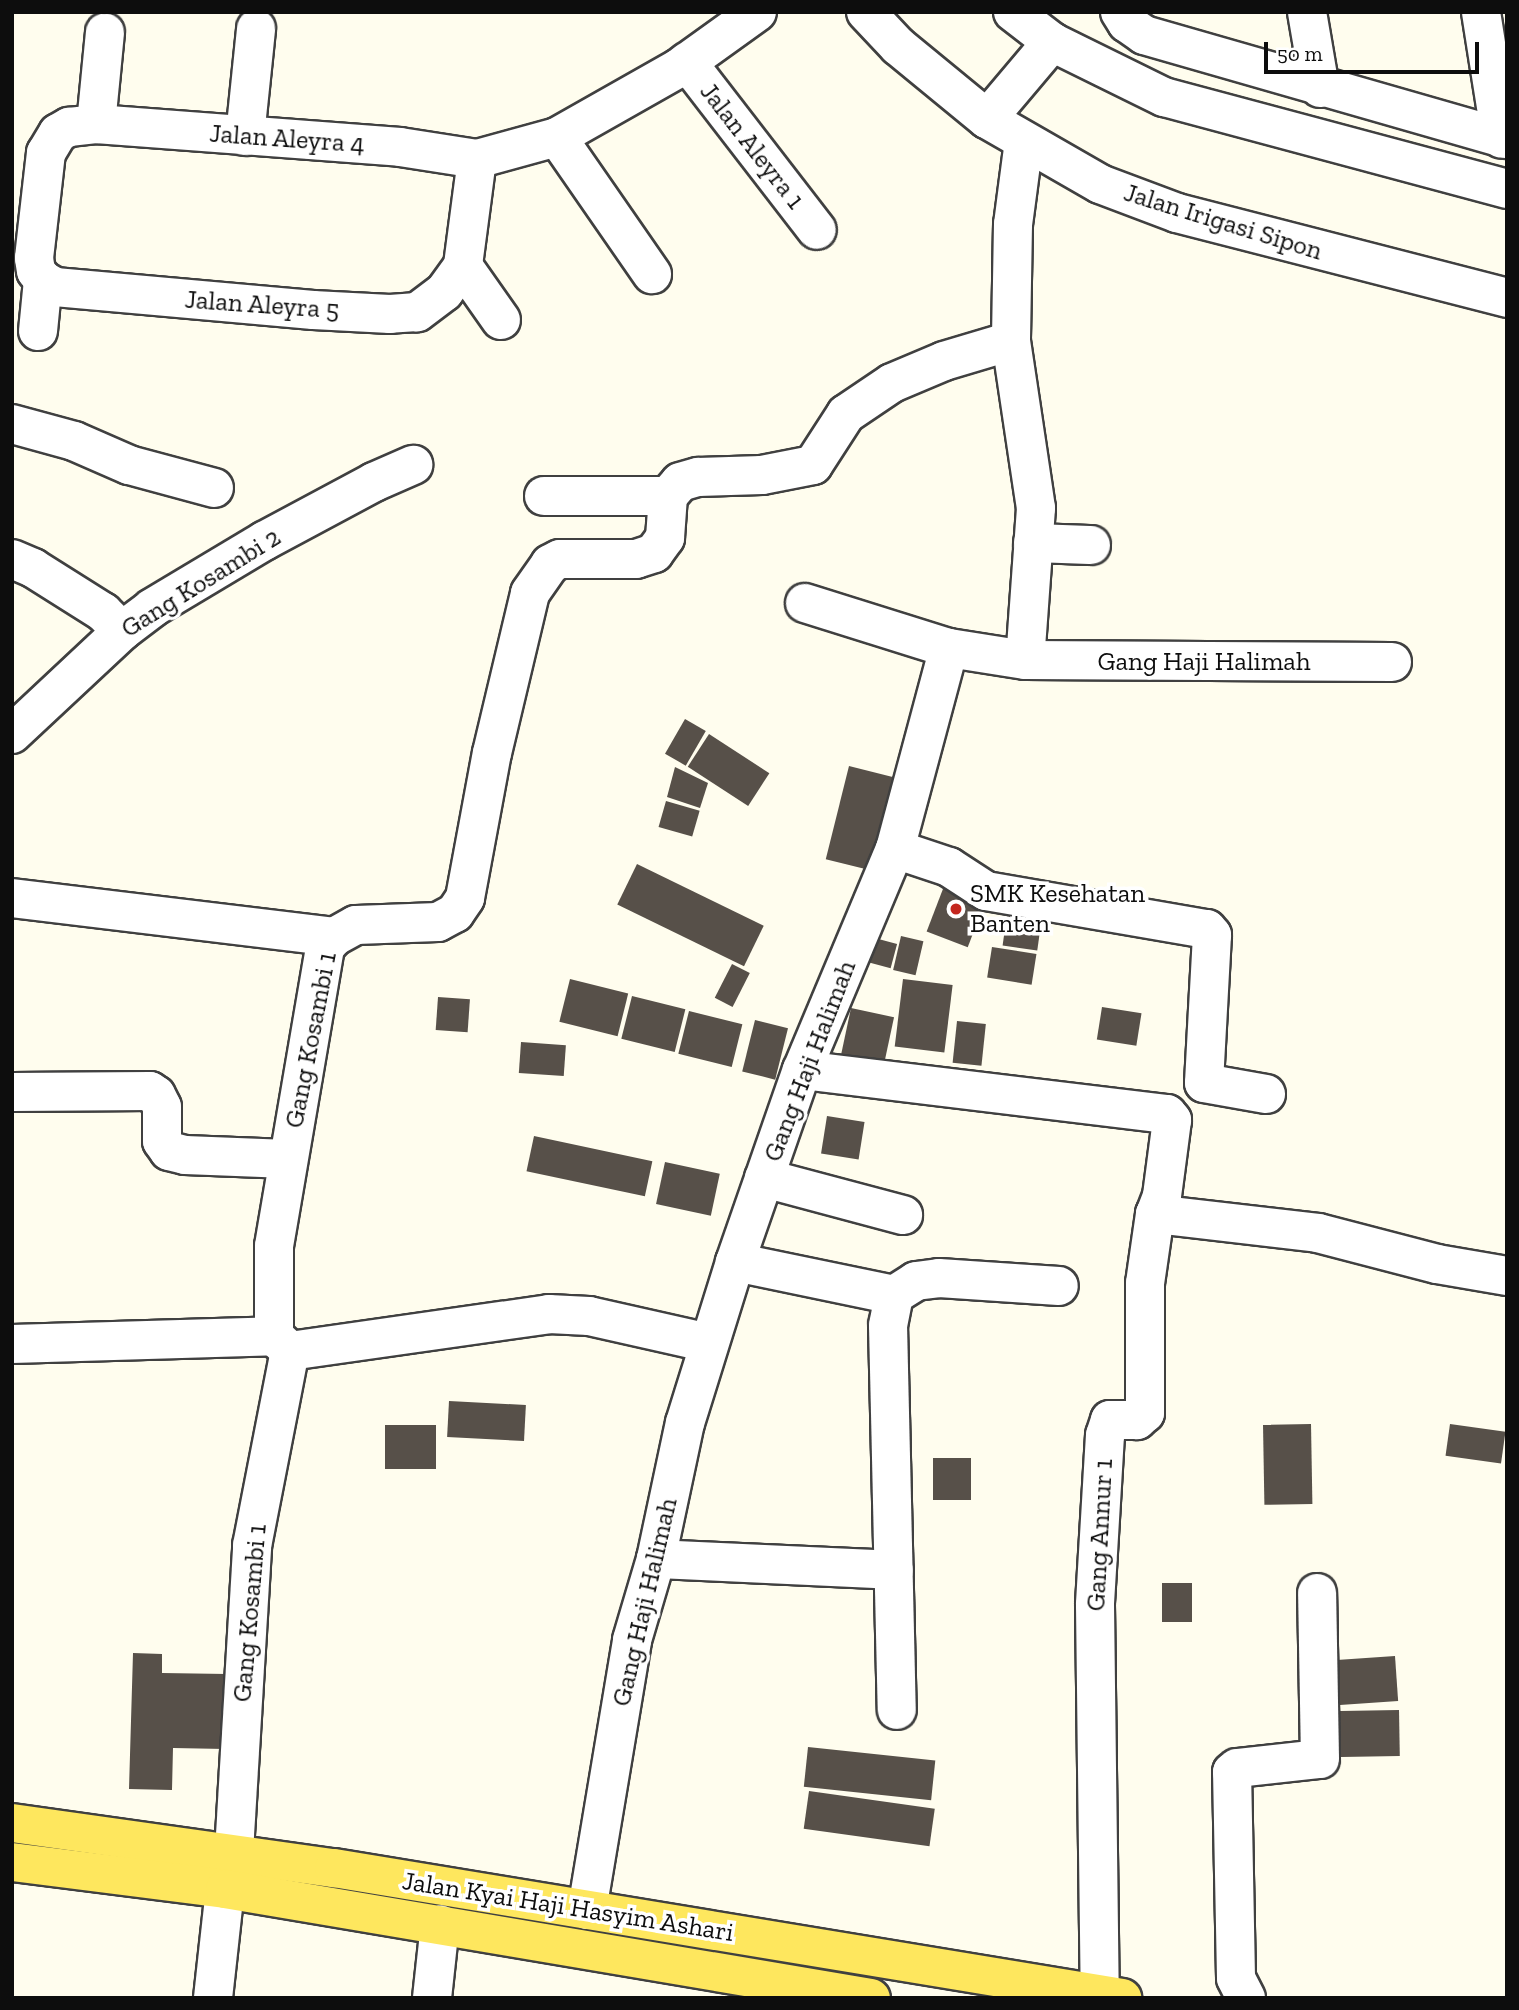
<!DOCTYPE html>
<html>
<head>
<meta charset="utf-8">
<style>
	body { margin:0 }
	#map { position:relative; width:1519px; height:2010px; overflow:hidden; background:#fffdee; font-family:"Zilla Slab",serif }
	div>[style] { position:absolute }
	.building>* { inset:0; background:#575049; transform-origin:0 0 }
	.roads { filter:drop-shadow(2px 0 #404040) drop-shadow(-2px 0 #404040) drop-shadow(0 2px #404040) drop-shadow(0 -2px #404040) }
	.minor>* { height:38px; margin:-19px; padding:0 19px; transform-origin:19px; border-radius:19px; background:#fff }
	.major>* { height:38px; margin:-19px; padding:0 19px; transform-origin:19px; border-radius:19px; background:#fee75e }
	.dots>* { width:19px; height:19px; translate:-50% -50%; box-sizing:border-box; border:4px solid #fff; border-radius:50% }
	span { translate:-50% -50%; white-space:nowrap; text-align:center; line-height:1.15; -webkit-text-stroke:7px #fff; paint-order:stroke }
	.street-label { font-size:26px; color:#0d0d0d }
	.poi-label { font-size:26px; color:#0d0d0d }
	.left { translate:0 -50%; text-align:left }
	.frame { position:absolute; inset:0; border:14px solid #0d0d0d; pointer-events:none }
	.scale { position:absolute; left:1264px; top:42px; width:215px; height:32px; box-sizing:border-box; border:4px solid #0d0d0d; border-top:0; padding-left:9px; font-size:21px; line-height:24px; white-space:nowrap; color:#0d0d0d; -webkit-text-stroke:5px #fff; paint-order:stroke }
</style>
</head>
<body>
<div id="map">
	<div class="building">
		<div style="left:685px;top:719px;width:24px;height:40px;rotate:30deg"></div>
		<div style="left:709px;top:734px;width:72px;height:39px;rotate:33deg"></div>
		<div style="left:849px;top:766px;width:46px;height:96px;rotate:14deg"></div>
		<div style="clip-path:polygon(675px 767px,708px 783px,700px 808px,667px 797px)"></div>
		<div style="left:666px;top:801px;width:35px;height:27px;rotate:16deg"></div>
		<div style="left:637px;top:864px;width:141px;height:45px;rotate:26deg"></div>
		<div style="left:946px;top:881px;width:44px;height:54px;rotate:21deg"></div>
		<div style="left:1009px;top:900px;width:35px;height:46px;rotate:8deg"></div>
		<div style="left:901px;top:936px;width:23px;height:35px;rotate:13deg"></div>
		<div style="left:871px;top:937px;width:27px;height:25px;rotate:15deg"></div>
		<div style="left:992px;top:947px;width:45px;height:31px;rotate:9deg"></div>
		<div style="left:732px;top:964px;width:20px;height:38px;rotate:27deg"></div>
		<div style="left:570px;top:979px;width:60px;height:44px;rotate:14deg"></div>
		<div style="left:903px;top:979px;width:50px;height:68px;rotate:7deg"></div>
		<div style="left:632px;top:996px;width:55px;height:44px;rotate:14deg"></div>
		<div style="left:438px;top:997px;width:32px;height:33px;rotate:4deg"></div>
		<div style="left:1102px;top:1007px;width:40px;height:33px;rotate:9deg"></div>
		<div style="left:851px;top:1008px;width:44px;height:48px;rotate:12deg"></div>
		<div style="left:689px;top:1011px;width:55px;height:44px;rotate:14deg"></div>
		<div style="left:755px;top:1020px;width:34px;height:53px;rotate:14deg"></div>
		<div style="left:957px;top:1021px;width:29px;height:42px;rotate:6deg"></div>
		<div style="left:521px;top:1042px;width:45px;height:31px;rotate:4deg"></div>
		<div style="left:827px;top:1116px;width:38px;height:38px;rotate:9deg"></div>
		<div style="left:534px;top:1136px;width:121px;height:36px;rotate:12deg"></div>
		<div style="left:665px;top:1162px;width:56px;height:43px;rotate:12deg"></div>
		<div style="left:449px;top:1401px;width:77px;height:36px;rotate:3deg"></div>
		<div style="left:1311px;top:1424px;width:80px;height:48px;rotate:89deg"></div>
		<div style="left:1450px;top:1424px;width:56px;height:32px;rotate:8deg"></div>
		<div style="left:385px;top:1425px;width:51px;height:44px"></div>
		<div style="left:971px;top:1458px;width:42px;height:38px;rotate:90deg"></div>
		<div style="left:1162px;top:1583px;width:30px;height:39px"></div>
		<div style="clip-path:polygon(133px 1653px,162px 1654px,162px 1673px,227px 1674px,225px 1749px,173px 1748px,172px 1790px,129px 1789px)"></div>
		<div style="left:1395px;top:1656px;width:45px;height:73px;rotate:86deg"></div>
		<div style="left:1399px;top:1710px;width:46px;height:73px;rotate:89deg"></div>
		<div style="left:808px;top:1747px;width:128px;height:40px;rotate:6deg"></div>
		<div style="left:809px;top:1791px;width:127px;height:38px;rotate:8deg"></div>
	</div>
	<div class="roads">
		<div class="minor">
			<div style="left:866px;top:12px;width:47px;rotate:46.7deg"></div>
			<div style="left:898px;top:46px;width:115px;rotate:39.4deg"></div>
			<div style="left:987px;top:119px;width:130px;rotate:29.9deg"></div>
			<div style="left:1100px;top:184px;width:82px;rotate:20.6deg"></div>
			<div style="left:1177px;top:213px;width:341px;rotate:14.4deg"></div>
			<div style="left:1013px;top:12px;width:49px;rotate:37.6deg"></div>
			<div style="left:1052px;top:42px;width:125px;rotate:26.2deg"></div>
			<div style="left:1164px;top:97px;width:355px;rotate:15deg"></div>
			<div style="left:1120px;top:12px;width:13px;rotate:58deg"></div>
			<div style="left:1127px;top:23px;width:21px;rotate:35deg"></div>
			<div style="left:1144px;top:35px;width:378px;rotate:16deg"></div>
			<div style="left:1307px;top:12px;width:77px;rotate:80.3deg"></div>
			<div style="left:1481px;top:12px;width:128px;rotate:81deg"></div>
			<div style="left:687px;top:62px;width:212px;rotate:52.3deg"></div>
			<div style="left:987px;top:119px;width:101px;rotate:-49.8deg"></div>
			<div style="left:96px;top:124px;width:92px;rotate:-84.4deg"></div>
			<div style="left:245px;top:136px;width:108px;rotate:-84.1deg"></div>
			<div style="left:557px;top:137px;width:167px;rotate:55.3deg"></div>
			<div style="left:1024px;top:141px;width:84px;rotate:97.5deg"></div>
			<div style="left:1013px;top:224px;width:117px;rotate:91deg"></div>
			<div style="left:1011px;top:341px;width:169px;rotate:81.5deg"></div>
			<div style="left:1036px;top:508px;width:152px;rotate:94.1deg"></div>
			<div style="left:477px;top:159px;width:108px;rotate:97.5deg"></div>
			<div style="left:463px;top:266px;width:66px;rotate:54.9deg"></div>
			<div style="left:463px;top:266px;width:32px;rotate:126deg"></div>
			<div style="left:444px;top:292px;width:34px;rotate:143deg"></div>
			<div style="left:417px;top:312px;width:27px;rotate:176deg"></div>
			<div style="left:390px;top:314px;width:77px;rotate:-177deg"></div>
			<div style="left:313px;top:310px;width:259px;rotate:-174.9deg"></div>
			<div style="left:55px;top:287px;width:14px;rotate:-150deg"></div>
			<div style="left:43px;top:280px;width:11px;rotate:-128deg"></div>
			<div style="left:36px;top:271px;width:13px;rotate:-99deg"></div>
			<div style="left:34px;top:258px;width:106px;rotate:-83.5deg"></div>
			<div style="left:46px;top:153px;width:23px;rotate:-59deg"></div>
			<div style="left:58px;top:133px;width:13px;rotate:-29deg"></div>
			<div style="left:69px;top:127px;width:27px;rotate:-6deg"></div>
			<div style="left:96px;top:124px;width:305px;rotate:4.3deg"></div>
			<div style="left:400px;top:147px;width:78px;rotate:8.9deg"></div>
			<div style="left:477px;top:159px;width:83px;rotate:-15.4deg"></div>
			<div style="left:557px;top:137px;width:140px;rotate:-29.5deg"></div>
			<div style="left:679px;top:68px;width:96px;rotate:-35.7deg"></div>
			<div style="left:38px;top:331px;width:51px;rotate:-84.4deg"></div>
			<div style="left:12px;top:424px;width:64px;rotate:15.3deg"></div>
			<div style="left:74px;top:441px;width:60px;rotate:23.6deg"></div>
			<div style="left:129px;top:465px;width:88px;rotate:15.1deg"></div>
			<div style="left:544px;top:496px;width:124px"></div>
			<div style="left:1033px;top:543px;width:58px;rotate:2deg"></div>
			<div style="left:12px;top:559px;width:23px;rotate:23deg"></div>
			<div style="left:33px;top:568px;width:83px;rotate:32.2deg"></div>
			<div style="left:103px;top:612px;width:27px;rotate:45deg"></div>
			<div style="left:805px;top:603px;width:151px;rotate:17.4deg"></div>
			<div style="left:12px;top:734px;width:151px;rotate:-43.1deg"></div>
			<div style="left:122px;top:631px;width:38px;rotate:-37deg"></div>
			<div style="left:152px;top:608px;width:131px;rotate:-30.9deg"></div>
			<div style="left:264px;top:541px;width:125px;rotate:-28.2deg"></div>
			<div style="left:374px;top:482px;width:43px;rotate:-23.6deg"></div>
			<div style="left:895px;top:849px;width:57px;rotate:18.4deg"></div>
			<div style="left:949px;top:867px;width:44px;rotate:33deg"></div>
			<div style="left:986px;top:891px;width:224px;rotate:9.8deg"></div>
			<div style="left:1207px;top:929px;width:8px;rotate:50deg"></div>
			<div style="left:1212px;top:935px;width:148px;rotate:93.1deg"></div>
			<div style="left:1204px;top:1083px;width:63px;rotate:10.1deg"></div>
			<div style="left:12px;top:898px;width:324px;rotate:6.9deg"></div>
			<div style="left:802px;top:1070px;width:368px;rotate:6.9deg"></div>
			<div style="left:1167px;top:1114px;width:8px;rotate:50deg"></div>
			<div style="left:1172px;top:1120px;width:77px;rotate:97.5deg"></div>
			<div style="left:1162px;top:1196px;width:19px;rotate:111deg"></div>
			<div style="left:1155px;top:1214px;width:70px;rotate:98.2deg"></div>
			<div style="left:1145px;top:1283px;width:130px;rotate:90deg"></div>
			<div style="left:1145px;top:1413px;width:11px;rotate:139deg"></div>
			<div style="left:1137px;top:1420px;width:27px;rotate:180deg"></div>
			<div style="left:1110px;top:1420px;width:16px;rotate:108deg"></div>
			<div style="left:1105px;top:1435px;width:170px;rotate:93.4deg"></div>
			<div style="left:1095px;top:1605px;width:389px;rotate:89.3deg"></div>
			<div style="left:12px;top:1092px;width:138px;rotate:-0.4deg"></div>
			<div style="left:150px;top:1091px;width:7px;rotate:34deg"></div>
			<div style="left:156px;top:1095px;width:13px;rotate:63deg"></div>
			<div style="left:162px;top:1107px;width:34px;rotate:90deg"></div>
			<div style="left:162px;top:1141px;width:12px;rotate:55deg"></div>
			<div style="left:169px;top:1151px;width:16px;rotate:14deg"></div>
			<div style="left:185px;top:1155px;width:103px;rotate:2.2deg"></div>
			<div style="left:764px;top:1178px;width:144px;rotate:14.9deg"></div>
			<div style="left:1155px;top:1214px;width:164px;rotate:6.6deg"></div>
			<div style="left:1318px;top:1233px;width:123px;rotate:14.6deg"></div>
			<div style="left:1437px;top:1264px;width:71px;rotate:9.7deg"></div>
			<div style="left:735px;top:1262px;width:162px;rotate:11.7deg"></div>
			<div style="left:894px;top:1295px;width:31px;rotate:101deg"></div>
			<div style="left:888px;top:1325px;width:385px;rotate:88.7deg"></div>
			<div style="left:894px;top:1295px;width:26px;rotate:-32deg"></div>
			<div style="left:916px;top:1281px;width:23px;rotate:-7deg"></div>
			<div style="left:939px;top:1278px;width:120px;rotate:3.8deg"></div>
			<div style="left:12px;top:1344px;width:262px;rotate:-1.7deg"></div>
			<div style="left:290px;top:1351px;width:262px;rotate:-8.1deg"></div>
			<div style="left:549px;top:1314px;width:40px;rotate:2.9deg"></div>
			<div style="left:589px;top:1316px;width:123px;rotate:12.7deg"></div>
			<div style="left:656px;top:1559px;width:238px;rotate:2.6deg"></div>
			<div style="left:234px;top:1852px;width:307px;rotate:-86.6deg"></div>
			<div style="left:252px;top:1546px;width:199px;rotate:-79deg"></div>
			<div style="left:290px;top:1351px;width:22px;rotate:-137deg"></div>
			<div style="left:274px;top:1336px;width:90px;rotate:-90deg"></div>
			<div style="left:274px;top:1246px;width:303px;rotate:-80.3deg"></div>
			<div style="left:325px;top:947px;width:13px;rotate:-48deg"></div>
			<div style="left:334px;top:937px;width:25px;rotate:-29deg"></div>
			<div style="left:356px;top:925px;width:82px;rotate:-2.1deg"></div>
			<div style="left:438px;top:922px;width:19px;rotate:-28deg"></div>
			<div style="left:455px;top:913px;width:18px;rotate:-56deg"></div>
			<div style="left:465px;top:898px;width:147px;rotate:-79.5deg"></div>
			<div style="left:492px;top:753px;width:164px;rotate:-76.6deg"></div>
			<div style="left:530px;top:593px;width:35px;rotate:-55deg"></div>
			<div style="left:550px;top:564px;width:11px;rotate:-27deg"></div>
			<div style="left:560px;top:559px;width:76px"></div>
			<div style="left:636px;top:559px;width:19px;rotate:-18deg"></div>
			<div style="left:654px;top:553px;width:19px;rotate:-54deg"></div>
			<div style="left:665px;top:538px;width:42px;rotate:-85.9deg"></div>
			<div style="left:668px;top:496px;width:18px;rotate:-49deg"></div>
			<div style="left:680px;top:482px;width:19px;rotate:-16deg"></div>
			<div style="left:698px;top:477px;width:64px;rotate:-1.8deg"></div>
			<div style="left:762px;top:475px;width:52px;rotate:-11.1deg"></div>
			<div style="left:813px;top:465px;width:61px;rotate:-57.1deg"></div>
			<div style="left:846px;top:414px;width:55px;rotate:-34deg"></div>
			<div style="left:892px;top:383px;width:56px;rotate:-22.9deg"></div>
			<div style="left:944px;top:361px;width:70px;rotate:-16.6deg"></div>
			<div style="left:587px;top:1910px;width:274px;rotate:-80.5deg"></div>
			<div style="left:632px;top:1640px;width:84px;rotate:-73.5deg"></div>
			<div style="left:656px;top:1559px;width:139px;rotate:-78deg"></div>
			<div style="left:685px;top:1423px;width:169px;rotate:-72.7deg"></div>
			<div style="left:735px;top:1262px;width:203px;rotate:-70.8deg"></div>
			<div style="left:802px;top:1070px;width:240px;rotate:-67.2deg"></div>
			<div style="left:895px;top:849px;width:208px;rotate:-75deg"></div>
			<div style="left:949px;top:648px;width:77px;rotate:9deg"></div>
			<div style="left:1025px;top:660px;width:367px;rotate:0.3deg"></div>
			<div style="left:213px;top:1998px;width:110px;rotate:-83.7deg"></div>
			<div style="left:432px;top:1998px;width:74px;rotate:-83.8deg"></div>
			<div style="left:1246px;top:1998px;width:22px;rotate:-117deg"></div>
			<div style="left:1236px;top:1978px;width:206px;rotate:-91.1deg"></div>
			<div style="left:1232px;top:1772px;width:6px;rotate:-39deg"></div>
			<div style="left:1237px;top:1768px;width:83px;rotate:-6.2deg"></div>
			<div style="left:1320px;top:1759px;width:166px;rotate:-91deg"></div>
		</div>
		<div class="major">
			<div style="left:12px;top:1823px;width:325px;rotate:8deg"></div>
			<div style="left:334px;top:1868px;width:799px;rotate:9.37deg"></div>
			<div style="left:12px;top:1862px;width:215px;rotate:7.2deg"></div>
			<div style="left:225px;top:1889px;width:655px;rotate:9.58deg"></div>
		</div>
	</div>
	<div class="dots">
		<div style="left:956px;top:909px;background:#c4271f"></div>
	</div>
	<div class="street-label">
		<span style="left:287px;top:139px;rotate:4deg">Jalan Aleyra 4</span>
		<span style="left:752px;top:146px;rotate:52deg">Jalan Aleyra 1</span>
		<span style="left:1223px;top:222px;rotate:17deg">Jalan Irigasi Sipon</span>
		<span style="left:262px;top:305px;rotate:4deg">Jalan Aleyra 5</span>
		<span style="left:201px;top:583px;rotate:-32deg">Gang Kosambi 2</span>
		<span style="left:1204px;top:662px">Gang Haji Halimah</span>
		<span style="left:311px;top:1040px;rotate:-79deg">Gang Kosambi 1</span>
		<span style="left:810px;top:1061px;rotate:-69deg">Gang Haji Halimah</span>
		<span style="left:1100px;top:1535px;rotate:-87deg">Gang Annur 1</span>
		<span style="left:645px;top:1602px;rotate:-77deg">Gang Haji Halimah</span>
		<span style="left:250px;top:1613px;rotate:-85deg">Gang Kosambi 1</span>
		<span style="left:568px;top:1907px;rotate:9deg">Jalan Kyai Haji Hasyim Ashari</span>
	</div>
	<div class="poi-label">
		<span class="left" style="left:970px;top:909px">SMK Kesehatan<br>Banten</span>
	</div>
	<div class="frame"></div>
	<div class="scale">50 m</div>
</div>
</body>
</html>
